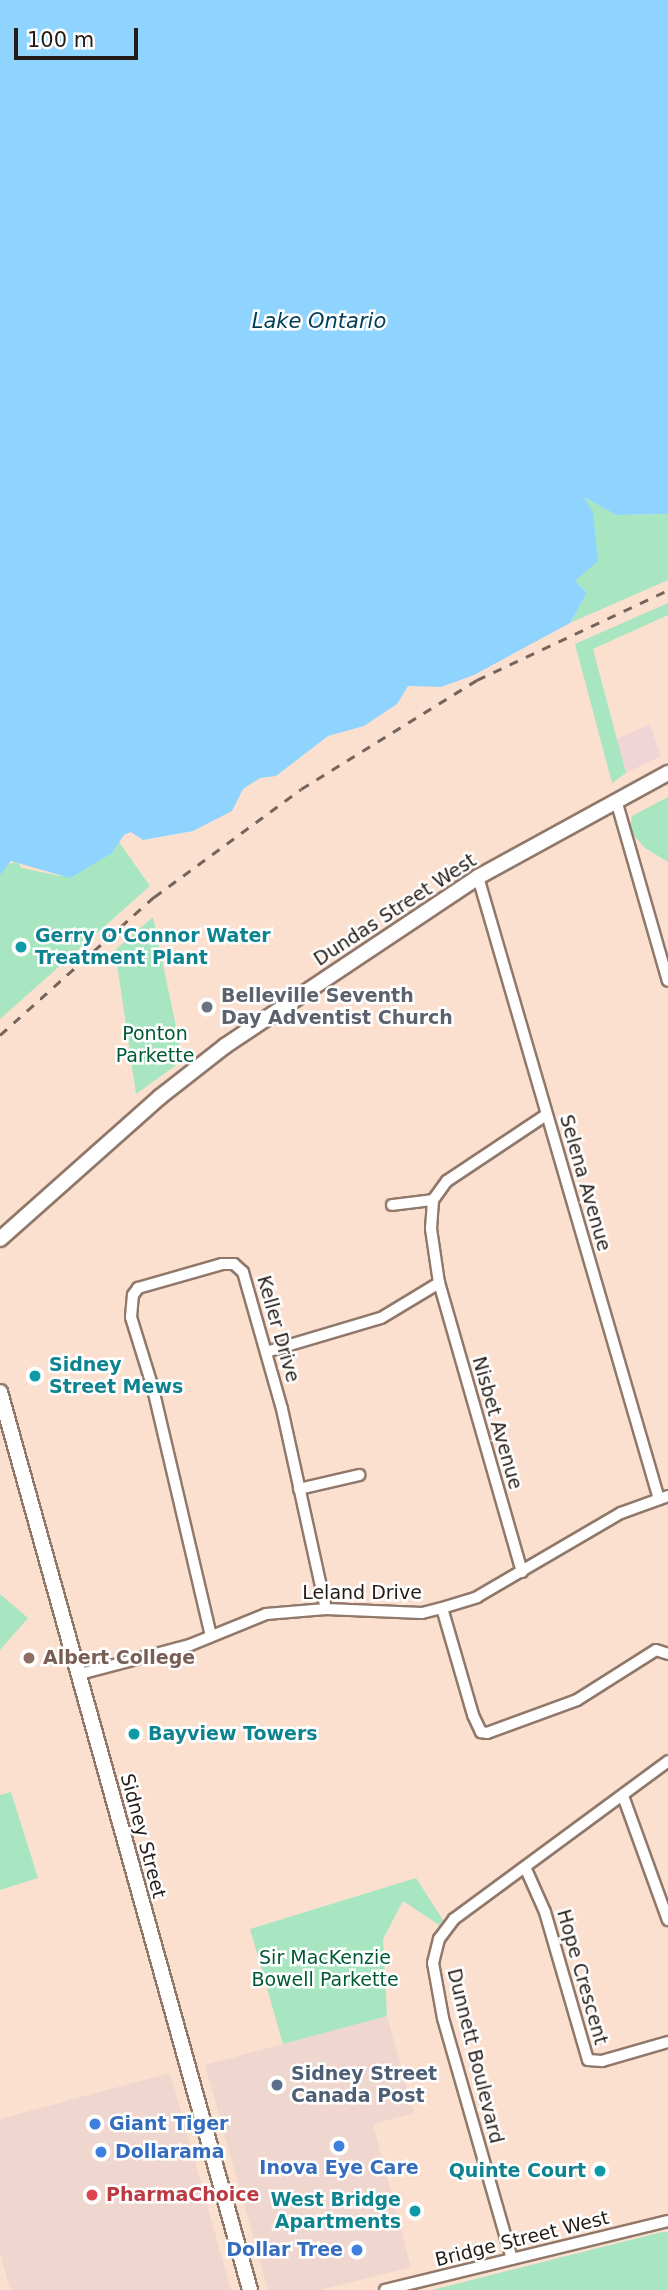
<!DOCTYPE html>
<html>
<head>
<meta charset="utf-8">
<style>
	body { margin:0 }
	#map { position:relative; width:668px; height:2290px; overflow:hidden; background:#fbe0d0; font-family:"DejaVu Sans",sans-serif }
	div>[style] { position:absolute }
	.commercial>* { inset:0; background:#efd6ce }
	.industrial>* { inset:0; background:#f0d5d6 }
	.green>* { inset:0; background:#a7e6c0 }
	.water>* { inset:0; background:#8ed4ff }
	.roads { filter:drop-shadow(2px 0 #90786a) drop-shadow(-2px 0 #90786a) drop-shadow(0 2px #90786a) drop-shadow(0 -2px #90786a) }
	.minor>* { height:10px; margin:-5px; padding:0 5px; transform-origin:5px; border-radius:5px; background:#fff }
	.major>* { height:14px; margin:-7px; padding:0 7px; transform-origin:7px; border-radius:7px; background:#fff }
	.rail>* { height:2.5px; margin-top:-1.25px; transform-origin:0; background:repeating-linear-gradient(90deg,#75645b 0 9px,transparent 0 18px) }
	.dots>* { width:19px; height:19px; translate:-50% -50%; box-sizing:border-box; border:4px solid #fff; border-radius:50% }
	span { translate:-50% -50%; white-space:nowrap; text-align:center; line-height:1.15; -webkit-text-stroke:5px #fff; paint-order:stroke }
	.street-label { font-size:19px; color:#251b16 }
	.culture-label { font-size:19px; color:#0d838f; font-weight:700 }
	.left { translate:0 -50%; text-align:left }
	.right { translate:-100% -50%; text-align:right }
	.worship-label { font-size:19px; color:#5b616d; font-weight:700 }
	.park-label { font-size:19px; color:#005a35 }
	.education-label { font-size:19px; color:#785e54; font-weight:700 }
	.service-label { font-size:19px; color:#4e5e75; font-weight:700 }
	.shop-label { font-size:19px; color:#366cbe; font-weight:700 }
	.health-label { font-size:19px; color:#be3a42; font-weight:700 }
	.water-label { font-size:21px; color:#003d58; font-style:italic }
	.scale { position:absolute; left:14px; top:28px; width:124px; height:32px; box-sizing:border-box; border:4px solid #251b16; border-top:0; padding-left:9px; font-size:21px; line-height:24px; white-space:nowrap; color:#251b16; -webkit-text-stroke:5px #fff; paint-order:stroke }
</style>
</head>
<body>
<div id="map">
	<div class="commercial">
		<div style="clip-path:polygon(387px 2016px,414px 2113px,373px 2124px,411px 2267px,320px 2290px,268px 2290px,205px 2065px)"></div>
		<div style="clip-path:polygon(170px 2073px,231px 2290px,10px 2290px,0 2252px,0 2119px)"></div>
	</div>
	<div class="industrial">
		<div style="clip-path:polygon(650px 724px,661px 756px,626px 773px,617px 739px)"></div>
	</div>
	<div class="green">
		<div style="clip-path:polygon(584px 497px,616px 515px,668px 514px,668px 580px,570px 623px,587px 593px,575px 581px)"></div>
		<div style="clip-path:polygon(668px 603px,668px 615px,593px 649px,626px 773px,612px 783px,575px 644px)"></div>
		<div style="clip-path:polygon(668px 797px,668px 862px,645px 848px,630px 831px,632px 816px)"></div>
		<div style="clip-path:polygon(119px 842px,150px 886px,0 1019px,0 875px,6px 865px,17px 862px,22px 868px,60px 876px,112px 853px)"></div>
		<div style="clip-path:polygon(153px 917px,183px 1060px,136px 1094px,115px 950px)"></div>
		<div style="clip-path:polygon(0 1594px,28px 1618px,0 1650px)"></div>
		<div style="clip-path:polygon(11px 1792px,38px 1878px,0 1890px,0 1795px)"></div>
		<div style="clip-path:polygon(416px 1878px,443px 1920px,439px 1925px,403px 1901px,383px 1939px,387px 2016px,283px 2044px,250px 1929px)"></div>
		<div style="clip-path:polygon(662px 2232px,668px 2232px,668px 2290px,432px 2290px)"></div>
	</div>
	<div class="water">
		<div style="clip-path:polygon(0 0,668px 0,668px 514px,616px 515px,584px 497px,593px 513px,598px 561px,575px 581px,587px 593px,570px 623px,474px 675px,441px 687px,408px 686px,397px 704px,364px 726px,328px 736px,276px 776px,260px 778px,243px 789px,232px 811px,193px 831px,143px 840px,131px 832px,124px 835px,112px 853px,70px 878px,11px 861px,0 875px)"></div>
	</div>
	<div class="roads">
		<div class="minor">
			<div style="left:616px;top:800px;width:188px;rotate:74deg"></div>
			<div style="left:478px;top:877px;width:648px;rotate:73.78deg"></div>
			<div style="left:392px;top:1205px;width:41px;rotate:-7deg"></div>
			<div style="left:266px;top:1352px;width:120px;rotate:-16.5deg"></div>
			<div style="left:381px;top:1318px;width:68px;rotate:-31.1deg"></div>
			<div style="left:299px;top:1489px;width:62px;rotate:-13.1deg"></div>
			<div style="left:522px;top:1572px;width:301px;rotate:-106deg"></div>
			<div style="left:439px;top:1283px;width:55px;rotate:-98.4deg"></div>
			<div style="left:431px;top:1229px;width:29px;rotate:-86deg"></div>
			<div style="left:433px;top:1200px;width:24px;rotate:-54deg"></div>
			<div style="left:447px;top:1181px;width:119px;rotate:-33.7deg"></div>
			<div style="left:442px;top:1608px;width:111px;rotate:73.8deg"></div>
			<div style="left:473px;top:1715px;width:19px;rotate:65deg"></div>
			<div style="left:481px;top:1732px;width:6px;rotate:9deg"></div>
			<div style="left:487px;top:1733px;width:96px;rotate:-20.1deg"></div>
			<div style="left:577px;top:1700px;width:93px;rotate:-32.3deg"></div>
			<div style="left:656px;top:1650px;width:13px;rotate:18deg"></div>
			<div style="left:211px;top:1636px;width:258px;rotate:-103.2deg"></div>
			<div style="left:152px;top:1385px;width:71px;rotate:-107.2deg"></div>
			<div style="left:131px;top:1317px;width:22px;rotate:-85deg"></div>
			<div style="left:133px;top:1295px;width:9px;rotate:-54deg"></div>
			<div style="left:138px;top:1288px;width:87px;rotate:-15.9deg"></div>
			<div style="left:222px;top:1264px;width:12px"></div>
			<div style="left:234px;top:1264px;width:12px;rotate:42deg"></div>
			<div style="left:243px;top:1272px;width:142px;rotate:74.1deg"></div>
			<div style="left:282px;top:1409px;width:205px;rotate:77.6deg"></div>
			<div style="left:80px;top:1674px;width:114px;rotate:-14.8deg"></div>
			<div style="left:190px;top:1645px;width:82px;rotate:-22.2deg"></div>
			<div style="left:266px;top:1614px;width:60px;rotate:-4.8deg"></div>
			<div style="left:326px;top:1609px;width:96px;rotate:2.4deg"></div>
			<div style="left:422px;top:1613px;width:21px;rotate:-14deg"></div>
			<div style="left:442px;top:1608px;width:37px;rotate:-17deg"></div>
			<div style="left:477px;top:1597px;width:167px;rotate:-30.3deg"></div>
			<div style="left:621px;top:1513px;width:50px;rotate:-19.9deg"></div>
			<div style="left:623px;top:1796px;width:132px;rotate:70.1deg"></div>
			<div style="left:525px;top:1867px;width:49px;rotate:66deg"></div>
			<div style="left:545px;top:1912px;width:154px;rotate:73.8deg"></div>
			<div style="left:588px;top:2060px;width:14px;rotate:4deg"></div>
			<div style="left:602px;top:2061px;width:69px;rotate:-16.1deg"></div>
			<div style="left:512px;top:2259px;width:251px;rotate:-106deg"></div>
			<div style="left:443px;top:2018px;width:56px;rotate:-100.3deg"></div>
			<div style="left:433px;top:1963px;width:25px;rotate:-76deg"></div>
			<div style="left:439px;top:1939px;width:25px;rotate:-53deg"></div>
			<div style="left:454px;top:1919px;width:266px;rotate:-36.4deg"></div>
			<div style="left:385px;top:2290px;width:291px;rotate:-13.7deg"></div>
		</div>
		<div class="major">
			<div style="left:0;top:1239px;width:214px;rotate:-41.6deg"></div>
			<div style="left:160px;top:1097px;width:83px;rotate:-38.1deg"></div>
			<div style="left:225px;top:1046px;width:304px;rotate:-33.7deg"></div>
			<div style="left:478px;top:877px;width:217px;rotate:-28.7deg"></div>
			<div style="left:0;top:1392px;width:932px;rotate:74.44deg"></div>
		</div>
	</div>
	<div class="rail">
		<div style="left:0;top:1035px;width:207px;rotate:-41.9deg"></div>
		<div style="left:154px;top:897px;width:182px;rotate:-36.3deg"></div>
		<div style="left:301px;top:789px;width:207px;rotate:-31.8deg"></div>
		<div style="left:477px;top:680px;width:211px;rotate:-25.2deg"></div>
	</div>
	<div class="dots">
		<div style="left:21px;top:947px;background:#0f9aa8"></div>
		<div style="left:207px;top:1007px;background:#6b7280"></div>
		<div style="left:35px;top:1376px;background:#0f9aa8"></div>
		<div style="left:29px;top:1658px;background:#8d6e63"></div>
		<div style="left:134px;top:1734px;background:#0f9aa8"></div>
		<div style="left:277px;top:2085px;background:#5c6f8a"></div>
		<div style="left:95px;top:2124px;background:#3f7fe0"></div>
		<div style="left:339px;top:2146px;background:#3f7fe0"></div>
		<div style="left:101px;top:2152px;background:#3f7fe0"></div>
		<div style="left:600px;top:2171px;background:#0f9aa8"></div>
		<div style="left:92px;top:2195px;background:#e0444e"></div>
		<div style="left:415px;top:2211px;background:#0f9aa8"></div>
		<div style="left:357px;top:2250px;background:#3f7fe0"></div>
	</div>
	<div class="street-label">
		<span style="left:395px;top:910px;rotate:-33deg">Dundas Street West</span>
		<span style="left:585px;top:1183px;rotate:74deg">Selena Avenue</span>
		<span style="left:278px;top:1329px;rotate:74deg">Keller Drive</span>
		<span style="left:497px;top:1423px;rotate:74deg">Nisbet Avenue</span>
		<span style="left:362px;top:1593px">Leland Drive</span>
		<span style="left:143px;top:1836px;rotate:75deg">Sidney Street</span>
		<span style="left:582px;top:1977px;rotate:74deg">Hope Crescent</span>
		<span style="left:475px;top:2056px;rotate:76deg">Dunnett Boulevard</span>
		<span style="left:522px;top:2239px;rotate:-14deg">Bridge Street West</span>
	</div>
	<div class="culture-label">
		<span class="left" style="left:35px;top:947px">Gerry O'Connor Water<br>Treatment Plant</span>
		<span class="left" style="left:49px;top:1376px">Sidney<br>Street Mews</span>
		<span class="left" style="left:148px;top:1734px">Bayview Towers</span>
		<span class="right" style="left:586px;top:2171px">Quinte Court</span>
		<span class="right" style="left:401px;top:2211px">West Bridge<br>Apartments</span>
	</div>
	<div class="worship-label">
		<span class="left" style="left:221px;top:1007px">Belleville Seventh<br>Day Adventist Church</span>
	</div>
	<div class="park-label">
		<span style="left:155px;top:1045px">Ponton<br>Parkette</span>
		<span style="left:325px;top:1969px">Sir MacKenzie<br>Bowell Parkette</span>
	</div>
	<div class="education-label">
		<span class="left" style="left:43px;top:1658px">Albert College</span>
	</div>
	<div class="service-label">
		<span class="left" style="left:291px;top:2085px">Sidney Street<br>Canada Post</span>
	</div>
	<div class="shop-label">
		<span class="left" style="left:109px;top:2124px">Giant Tiger</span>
		<span class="left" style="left:115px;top:2152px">Dollarama</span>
		<span style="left:339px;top:2168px">Inova Eye Care</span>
		<span class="right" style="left:343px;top:2250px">Dollar Tree</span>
	</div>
	<div class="health-label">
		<span class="left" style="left:106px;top:2195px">PharmaChoice</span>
	</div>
	<div class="water-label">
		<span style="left:319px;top:321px">Lake Ontario</span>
	</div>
	<div class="scale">100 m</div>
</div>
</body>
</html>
